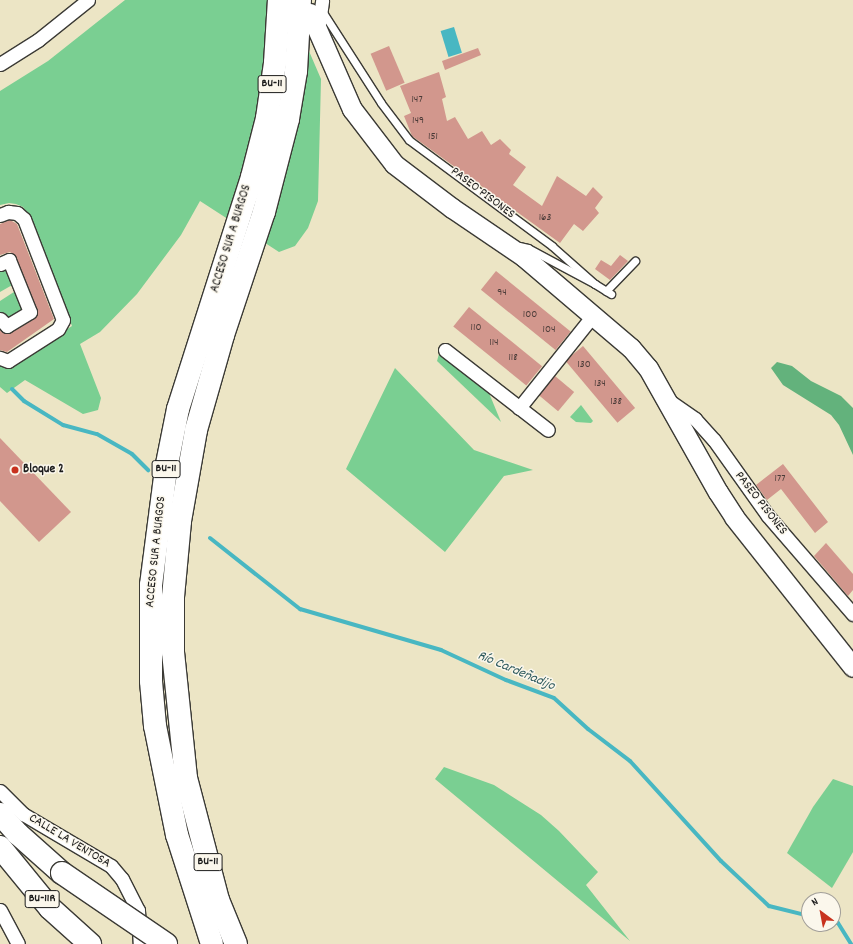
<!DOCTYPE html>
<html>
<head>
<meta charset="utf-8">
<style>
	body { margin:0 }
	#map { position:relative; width:853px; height:944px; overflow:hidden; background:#ece5c5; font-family:Dekko,sans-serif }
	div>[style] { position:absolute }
	.green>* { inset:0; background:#7acf92 }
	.forest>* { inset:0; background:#63b27c }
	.water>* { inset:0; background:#48b7c2; transform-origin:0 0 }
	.stream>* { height:4px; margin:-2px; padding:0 2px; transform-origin:2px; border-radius:2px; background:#48b7c2 }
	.building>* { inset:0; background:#d2978d; transform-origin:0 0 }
	.roads { filter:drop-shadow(1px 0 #3b3a35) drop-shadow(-1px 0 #3b3a35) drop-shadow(0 1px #3b3a35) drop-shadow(0 -1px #3b3a35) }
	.service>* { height:7px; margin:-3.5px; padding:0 3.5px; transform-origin:3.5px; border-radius:3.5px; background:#fff }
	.minor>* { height:13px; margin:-6.5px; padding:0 6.5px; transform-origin:6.5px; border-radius:6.5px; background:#fff }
	.secondary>* { height:19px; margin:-9.5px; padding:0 9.5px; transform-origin:9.5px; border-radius:9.5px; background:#fff }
	.motorway>* { height:22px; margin:-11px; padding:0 11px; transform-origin:11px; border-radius:11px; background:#fff }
	.bridges { filter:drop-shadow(1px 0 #3b3a35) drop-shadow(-1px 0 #3b3a35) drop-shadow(0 1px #3b3a35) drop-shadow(0 -1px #3b3a35) }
	.motorway-bridge>* { height:22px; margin:-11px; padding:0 11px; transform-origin:11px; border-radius:11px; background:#fff }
	.dots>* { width:11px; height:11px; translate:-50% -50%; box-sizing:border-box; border:2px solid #fbf7ec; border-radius:50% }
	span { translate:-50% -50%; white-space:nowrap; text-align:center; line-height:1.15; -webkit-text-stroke:3px #fbf7ec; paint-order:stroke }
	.number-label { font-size:11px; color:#4a3b38 }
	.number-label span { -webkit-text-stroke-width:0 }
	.shield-label span { padding:1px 3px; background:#fbf7ec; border:1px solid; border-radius:3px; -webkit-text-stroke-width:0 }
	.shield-label { font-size:12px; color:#1c1c1c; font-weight:700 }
	.street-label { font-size:13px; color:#1c1c1c }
	.poi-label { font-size:13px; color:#1c1c1c; font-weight:700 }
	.left { translate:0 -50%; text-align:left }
	.water-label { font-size:14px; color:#2e5a5e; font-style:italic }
	.north { position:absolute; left:801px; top:892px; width:40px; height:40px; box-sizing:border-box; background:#fbf7ec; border:1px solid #a29f99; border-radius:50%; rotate:328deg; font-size:11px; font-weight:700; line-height:16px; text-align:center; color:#1c1c1c }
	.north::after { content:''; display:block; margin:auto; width:14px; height:18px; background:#c8321e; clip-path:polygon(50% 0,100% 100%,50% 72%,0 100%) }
</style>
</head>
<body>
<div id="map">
	<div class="green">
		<div style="clip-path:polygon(125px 0,287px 0,321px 79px,318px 201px,308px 228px,295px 246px,279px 252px,200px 201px,181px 235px,137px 294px,100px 332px,80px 344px,101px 398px,98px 410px,83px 414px,25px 380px,7px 393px,0 387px,0 365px,6px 369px,72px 326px,30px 218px,23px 207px,16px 204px,9px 203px,0 205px,0 91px,48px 61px)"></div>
		<div style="clip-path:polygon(7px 266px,14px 284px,0 292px,0 269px)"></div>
		<div style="clip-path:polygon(17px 290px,25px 309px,8px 320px,0 312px,0 301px)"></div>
		<div style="clip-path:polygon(439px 354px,489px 393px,501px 422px,437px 361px)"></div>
		<div style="clip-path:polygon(395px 368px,474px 450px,533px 470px,504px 476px,445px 552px,346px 469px)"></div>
		<div style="clip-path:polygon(581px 405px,593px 421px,591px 423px,576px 422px,570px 417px)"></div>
		<div style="clip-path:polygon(444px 767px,494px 785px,541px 815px,559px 831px,598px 872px,586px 885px,630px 941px,435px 779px)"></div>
		<div style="clip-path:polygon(833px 779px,853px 786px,853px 852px,832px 888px,787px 853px,813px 807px)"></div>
	</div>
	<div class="forest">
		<div style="clip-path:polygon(777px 362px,792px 366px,811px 381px,841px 396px,853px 408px,853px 455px,839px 425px,831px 415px,783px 385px,771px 368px)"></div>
	</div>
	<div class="water">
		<div style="left:454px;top:27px;width:27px;height:14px;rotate:73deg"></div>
	</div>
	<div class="stream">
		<div style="left:12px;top:389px;width:17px;rotate:45deg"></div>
		<div style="left:24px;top:401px;width:46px;rotate:31.6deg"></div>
		<div style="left:63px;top:425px;width:35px;rotate:15deg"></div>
		<div style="left:97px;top:434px;width:40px;rotate:29.7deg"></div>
		<div style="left:132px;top:454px;width:23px;rotate:45deg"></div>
		<div style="left:210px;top:538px;width:115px;rotate:38.3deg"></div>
		<div style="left:300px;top:609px;width:147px;rotate:16.2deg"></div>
		<div style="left:441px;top:650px;width:72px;rotate:24.8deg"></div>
		<div style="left:506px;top:680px;width:51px;rotate:20.6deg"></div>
		<div style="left:554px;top:698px;width:46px;rotate:42.4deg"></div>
		<div style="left:588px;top:729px;width:53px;rotate:37.3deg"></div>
		<div style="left:630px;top:761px;width:135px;rotate:47.7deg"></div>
		<div style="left:721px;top:861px;width:66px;rotate:43.2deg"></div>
		<div style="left:769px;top:906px;width:41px;rotate:14deg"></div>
		<div style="left:833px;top:922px;width:5px;rotate:11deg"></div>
		<div style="left:838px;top:923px;width:25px;rotate:58deg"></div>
	</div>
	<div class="building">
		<div style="left:389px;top:46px;width:40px;height:20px;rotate:67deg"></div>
		<div style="clip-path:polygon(478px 48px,481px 55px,445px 70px,442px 61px)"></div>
		<div style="clip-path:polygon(439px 72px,446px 97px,442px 99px,447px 121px,455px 117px,468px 139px,482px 131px,491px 145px,500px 139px,511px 150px,509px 154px,526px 167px,513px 185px,542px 206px,557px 176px,586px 196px,593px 187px,603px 197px,595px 208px,599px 213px,583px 231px,574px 224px,560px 243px,412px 136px,404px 116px,411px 113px,400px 86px)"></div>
		<div style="clip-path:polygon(10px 220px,17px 224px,54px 319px,7px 352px,0 350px,0 330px,5px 334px,11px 333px,34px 319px,38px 312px,16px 257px,10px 252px,0 255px,0 224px)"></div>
		<div style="clip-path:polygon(620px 255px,628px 261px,610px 280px,595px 269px,601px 260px,611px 266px)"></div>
		<div style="left:496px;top:271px;width:96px;height:24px;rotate:39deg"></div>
		<div style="left:469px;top:307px;width:94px;height:25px;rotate:39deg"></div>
		<div style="left:583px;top:346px;width:81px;height:23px;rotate:50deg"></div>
		<div style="left:555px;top:376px;width:25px;height:25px;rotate:40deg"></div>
		<div style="clip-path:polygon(0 438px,71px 512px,39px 542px,0 501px)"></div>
		<div style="clip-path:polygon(783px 464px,828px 522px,815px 533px,781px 489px,767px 500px,756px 485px)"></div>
		<div style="clip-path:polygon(826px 543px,853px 574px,853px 590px,848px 596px,814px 556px)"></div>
	</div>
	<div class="roads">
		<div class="service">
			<div style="left:322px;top:11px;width:109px;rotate:57.3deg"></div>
			<div style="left:381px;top:103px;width:46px;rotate:52.9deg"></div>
			<div style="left:409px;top:140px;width:178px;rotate:36.5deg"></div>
			<div style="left:552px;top:246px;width:57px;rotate:41.5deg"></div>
			<div style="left:595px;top:284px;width:76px;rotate:-151.8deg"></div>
			<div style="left:528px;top:248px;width:9px;rotate:-167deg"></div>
			<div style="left:595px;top:284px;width:19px;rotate:32deg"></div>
			<div style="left:606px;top:291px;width:42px;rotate:-46deg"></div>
		</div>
		<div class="minor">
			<div style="left:318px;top:30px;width:30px;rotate:-82deg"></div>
			<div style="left:0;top:64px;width:45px;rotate:-32.3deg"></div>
			<div style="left:38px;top:40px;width:64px;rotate:-38.7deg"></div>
			<div style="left:0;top:215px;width:9px;rotate:-21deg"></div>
			<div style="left:8px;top:212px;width:9px;rotate:6deg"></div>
			<div style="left:17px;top:213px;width:9px;rotate:41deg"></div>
			<div style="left:24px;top:219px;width:108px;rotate:68.9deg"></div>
			<div style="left:63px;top:320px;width:10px;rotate:119deg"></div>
			<div style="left:58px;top:329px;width:59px;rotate:147.4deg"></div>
			<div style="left:8px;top:361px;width:9px;rotate:-159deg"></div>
			<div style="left:0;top:264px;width:10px;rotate:-24deg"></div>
			<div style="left:9px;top:260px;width:56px;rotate:68deg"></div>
			<div style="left:30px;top:312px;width:27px;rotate:149deg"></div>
			<div style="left:7px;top:326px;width:10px;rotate:-135deg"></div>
			<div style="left:445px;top:350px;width:130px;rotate:37.8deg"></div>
			<div style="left:668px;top:400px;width:33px;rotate:35deg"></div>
			<div style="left:695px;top:419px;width:28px;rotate:48deg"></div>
			<div style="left:714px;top:440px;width:93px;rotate:54.6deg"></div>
			<div style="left:768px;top:516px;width:130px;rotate:49.1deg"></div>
			<div style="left:519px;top:408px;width:120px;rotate:-51.4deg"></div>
			<div style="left:0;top:791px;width:33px;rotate:45deg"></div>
			<div style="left:23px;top:814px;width:102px;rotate:30.6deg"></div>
			<div style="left:111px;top:866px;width:17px;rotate:50deg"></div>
			<div style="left:122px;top:879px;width:35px;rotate:63deg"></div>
			<div style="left:138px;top:910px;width:34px;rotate:87deg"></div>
			<div style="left:0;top:910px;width:38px;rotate:62deg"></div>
		</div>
		<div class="secondary">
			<div style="left:310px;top:13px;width:105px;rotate:66.4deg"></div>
			<div style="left:352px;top:109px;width:69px;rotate:52.6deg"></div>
			<div style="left:394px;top:164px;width:73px;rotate:37.2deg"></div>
			<div style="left:452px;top:208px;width:87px;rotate:34.2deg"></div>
			<div style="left:524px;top:257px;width:140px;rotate:40.4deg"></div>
			<div style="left:631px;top:348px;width:26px;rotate:50deg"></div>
			<div style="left:648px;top:368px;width:142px;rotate:60.6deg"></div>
			<div style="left:718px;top:492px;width:30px;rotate:57deg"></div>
			<div style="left:734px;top:517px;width:191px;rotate:51.6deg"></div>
		</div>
		<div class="motorway">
			<div style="left:0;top:814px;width:27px;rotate:48deg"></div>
			<div style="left:18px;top:834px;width:59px;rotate:41.6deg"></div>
			<div style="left:0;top:847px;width:79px;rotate:50.7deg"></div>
			<div style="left:50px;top:908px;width:54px;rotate:42deg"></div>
			<div style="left:212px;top:944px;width:114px;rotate:-107.8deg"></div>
			<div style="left:177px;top:835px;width:111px;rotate:-101.4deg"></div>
			<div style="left:155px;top:726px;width:45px;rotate:-95.1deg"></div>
			<div style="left:151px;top:681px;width:96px;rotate:-90deg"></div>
			<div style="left:151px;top:585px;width:117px;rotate:-82.6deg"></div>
			<div style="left:166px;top:469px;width:61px;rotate:-78.7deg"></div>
			<div style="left:178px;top:409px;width:244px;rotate:-72.3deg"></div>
			<div style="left:252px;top:177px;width:61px;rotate:-75.7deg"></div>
			<div style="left:267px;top:118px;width:56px;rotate:-81.7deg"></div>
			<div style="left:275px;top:63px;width:63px;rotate:-86.4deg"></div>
			<div style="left:236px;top:944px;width:48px;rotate:-112.2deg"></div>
			<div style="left:218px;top:900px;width:126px;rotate:-104.7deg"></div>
			<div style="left:186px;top:778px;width:127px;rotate:-95.9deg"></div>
			<div style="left:173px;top:652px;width:55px;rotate:-90deg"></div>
			<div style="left:173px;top:597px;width:76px;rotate:-84.7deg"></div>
			<div style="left:180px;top:521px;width:92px;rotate:-80deg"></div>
			<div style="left:196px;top:430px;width:99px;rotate:-74.1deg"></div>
			<div style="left:223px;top:335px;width:130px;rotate:-71.6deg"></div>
			<div style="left:264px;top:212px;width:96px;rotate:-75.5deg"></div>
			<div style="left:288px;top:119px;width:49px;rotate:-80.5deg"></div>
			<div style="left:296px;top:71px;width:71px;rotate:-86.8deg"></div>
		</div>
	</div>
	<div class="bridges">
		<div class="motorway-bridge">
			<div style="left:62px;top:873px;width:126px;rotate:34.3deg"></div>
		</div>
	</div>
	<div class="dots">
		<div style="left:15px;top:470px;background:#c8321e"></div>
	</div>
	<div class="number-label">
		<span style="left:417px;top:100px">147</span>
		<span style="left:418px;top:121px">149</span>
		<span style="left:433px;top:137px">151</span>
		<span style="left:545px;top:218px">163</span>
		<span style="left:502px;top:293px">94</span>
		<span style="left:530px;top:315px">100</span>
		<span style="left:476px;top:328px">110</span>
		<span style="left:549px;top:330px">104</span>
		<span style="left:494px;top:343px">114</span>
		<span style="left:513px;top:358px">118</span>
		<span style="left:584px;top:365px">130</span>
		<span style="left:600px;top:384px">134</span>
		<span style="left:616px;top:402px">138</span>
		<span style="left:780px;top:479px">177</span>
	</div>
	<div class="shield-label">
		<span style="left:272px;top:84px">BU-11</span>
		<span style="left:166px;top:469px">BU-11</span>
		<span style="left:208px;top:862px">BU-11</span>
		<span style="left:42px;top:899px">BU-11R</span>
	</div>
	<div class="street-label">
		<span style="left:482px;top:194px;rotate:37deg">PASEO PISONES</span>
		<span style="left:232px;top:239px;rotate:-73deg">ACCESO SUR A BURGOS</span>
		<span style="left:760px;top:504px;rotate:52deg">PASEO PISONES</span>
		<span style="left:157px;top:552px;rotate:-84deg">ACCESO SUR A BURGOS</span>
		<span style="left:69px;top:842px;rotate:31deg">CALLE LA VENTOSA</span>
	</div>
	<div class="poi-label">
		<span class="left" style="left:23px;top:470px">Bloque 2</span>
	</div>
	<div class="water-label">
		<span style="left:516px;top:671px;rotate:23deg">Río Cardeñadijo</span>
	</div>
	<div class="north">N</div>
</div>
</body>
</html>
